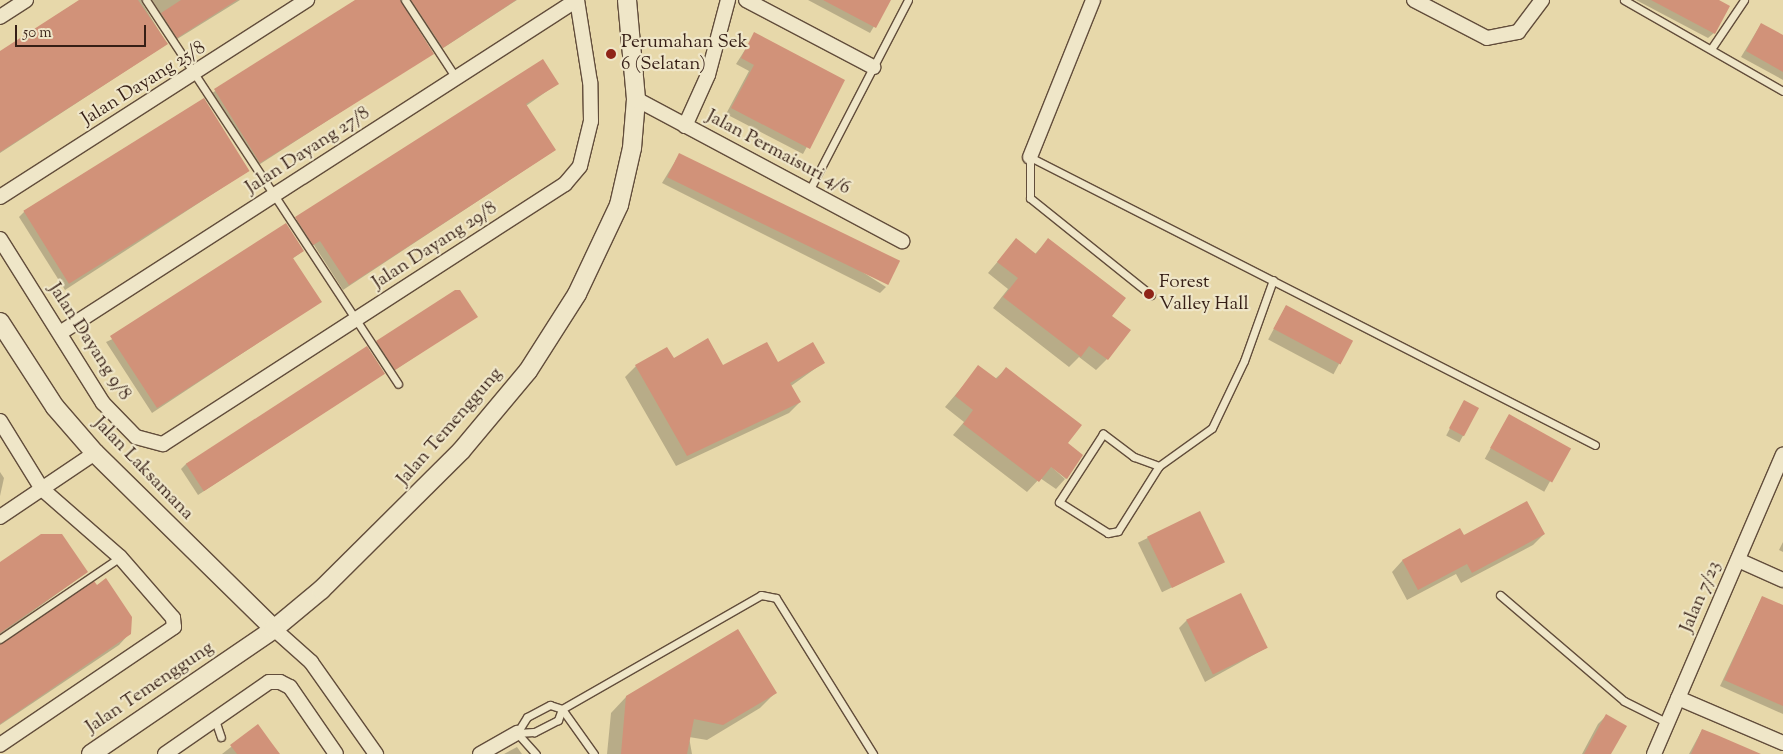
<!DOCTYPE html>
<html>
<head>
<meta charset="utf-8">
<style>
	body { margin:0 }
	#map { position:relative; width:1783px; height:754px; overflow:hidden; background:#e7d8aa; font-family:"Sorts Mill Goudy",serif }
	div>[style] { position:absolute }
	.shadow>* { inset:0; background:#0003; transform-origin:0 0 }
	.building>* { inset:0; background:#d19279; transform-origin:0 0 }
	.roads { filter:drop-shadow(1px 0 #624d3b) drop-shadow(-1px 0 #624d3b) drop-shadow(0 1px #624d3b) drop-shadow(0 -1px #624d3b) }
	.service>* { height:7px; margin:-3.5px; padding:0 3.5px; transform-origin:3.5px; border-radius:3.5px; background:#efe6c8 }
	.minor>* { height:14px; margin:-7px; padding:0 7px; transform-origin:7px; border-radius:7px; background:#efe6c8 }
	.tertiary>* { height:18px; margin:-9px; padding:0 9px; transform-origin:9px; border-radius:9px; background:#efe6c8 }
	.dots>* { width:14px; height:14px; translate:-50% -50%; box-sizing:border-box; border:2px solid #efe6c8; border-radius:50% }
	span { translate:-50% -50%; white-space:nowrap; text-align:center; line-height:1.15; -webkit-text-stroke:4.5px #efe6c8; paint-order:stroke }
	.poi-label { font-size:19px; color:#361f16 }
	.left { translate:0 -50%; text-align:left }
	.street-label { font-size:19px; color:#361f16 }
	.scale { position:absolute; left:15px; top:25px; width:131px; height:22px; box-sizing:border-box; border:2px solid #361f16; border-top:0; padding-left:6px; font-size:15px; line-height:18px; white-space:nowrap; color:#361f16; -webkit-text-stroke:4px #efe6c8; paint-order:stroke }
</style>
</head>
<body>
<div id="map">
	<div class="shadow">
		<div style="clip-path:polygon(80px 0,240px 0,174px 41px,141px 1px,167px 44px,0 153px,0 52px)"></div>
		<div style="clip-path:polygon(356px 0,517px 0,437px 52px,400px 1px,432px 53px,254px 168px,209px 95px)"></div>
		<div style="clip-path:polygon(808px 0,890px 0,870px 33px)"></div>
		<div style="clip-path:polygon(1636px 0,1716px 0,1714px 33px,1708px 38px)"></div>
		<div style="clip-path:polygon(1761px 24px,1783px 36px,1783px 80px,1741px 57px)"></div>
		<div style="clip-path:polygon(755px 34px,843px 80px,803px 154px,726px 114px,749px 71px,736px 64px)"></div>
		<div style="clip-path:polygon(542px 61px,557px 84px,526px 106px,555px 150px,343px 290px,314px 245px,307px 249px,290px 224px)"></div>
		<div style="clip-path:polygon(679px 155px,886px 287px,880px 293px,662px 183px)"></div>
		<div style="clip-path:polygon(248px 171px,65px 290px,19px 217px,24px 212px)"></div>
		<div style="clip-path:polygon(1016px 240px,1035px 254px,1048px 240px,1110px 316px,1107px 359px,1096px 370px,1079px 357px,1069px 367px,993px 308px,1008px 289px,988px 273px)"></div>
		<div style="clip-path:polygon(303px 251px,292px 259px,320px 302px,152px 413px,106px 342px)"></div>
		<div style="left:1286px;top:306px;width:74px;height:38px;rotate:28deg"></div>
		<div style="clip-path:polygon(476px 316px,389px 374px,371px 347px,377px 342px)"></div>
		<div style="clip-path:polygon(673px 360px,722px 366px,823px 363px,791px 386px,800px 402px,789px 413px,676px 466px,625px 377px,636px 366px)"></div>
		<div style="clip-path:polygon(979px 367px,995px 379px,1006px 369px,1066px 443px,1082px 455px,1066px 479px,1046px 462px,1065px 479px,1056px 489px,1040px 478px,1027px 492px,953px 435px,964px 422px,945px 407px)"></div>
		<div style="clip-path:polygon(383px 374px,198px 495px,181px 469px,186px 464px)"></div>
		<div style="left:1464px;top:402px;width:15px;height:38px;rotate:28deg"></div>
		<div style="left:1509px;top:415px;width:68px;height:50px;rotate:29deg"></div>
		<div style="clip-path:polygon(0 472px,4px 478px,0 496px)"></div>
		<div style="left:1199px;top:513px;width:55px;height:68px;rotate:64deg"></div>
		<div style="clip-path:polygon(1460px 530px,1463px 537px,1544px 534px,1533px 545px,1461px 583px,1456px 574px,1407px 600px,1392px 572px,1402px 561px)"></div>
		<div style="clip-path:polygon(1783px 542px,1783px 552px,1779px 550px)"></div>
		<div style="clip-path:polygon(0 563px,87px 572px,0 635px)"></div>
		<div style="clip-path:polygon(1762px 597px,1783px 606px,1783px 714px,1720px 686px)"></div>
		<div style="clip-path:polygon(1187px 620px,1266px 648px,1205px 682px,1179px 628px)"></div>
		<div style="clip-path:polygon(130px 633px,119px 645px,0 725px,0 644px)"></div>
		<div style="clip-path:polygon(775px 693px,760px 708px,707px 740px,689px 737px,692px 754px,607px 754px,611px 713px,626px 697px)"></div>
		<div style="clip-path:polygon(1606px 716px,1610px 754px,1582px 754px,1598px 724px)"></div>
		<div style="clip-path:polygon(258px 726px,278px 754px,222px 754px)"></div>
		<div style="clip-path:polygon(1702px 730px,1757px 754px,1689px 754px)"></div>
		<div style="clip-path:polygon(517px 747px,522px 754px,504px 754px)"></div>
	</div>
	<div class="building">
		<div style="clip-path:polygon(79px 0,138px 0,168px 44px,0 152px,0 51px)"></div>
		<div style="clip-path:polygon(181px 0,237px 0,177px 38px,161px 13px)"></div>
		<div style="clip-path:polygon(355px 0,400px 0,434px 54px,260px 163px,214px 89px)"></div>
		<div style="clip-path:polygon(411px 0,516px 0,443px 48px)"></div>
		<div style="clip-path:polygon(823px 0,891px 0,876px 28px)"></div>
		<div style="clip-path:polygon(1651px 0,1719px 0,1730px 6px,1715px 34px)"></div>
		<div style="clip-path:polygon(1761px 23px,1783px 35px,1783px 72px,1746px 51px)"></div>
		<div style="clip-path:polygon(754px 32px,845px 80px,810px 149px,731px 108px,754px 65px,741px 58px)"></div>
		<div style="clip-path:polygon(543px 59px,559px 84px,526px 104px,556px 150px,349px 285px,320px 241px,313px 245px,295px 217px)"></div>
		<div style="left:204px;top:98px;width:86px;height:213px;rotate:58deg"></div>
		<div style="left:679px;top:153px;width:246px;height:27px;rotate:26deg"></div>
		<div style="clip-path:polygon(286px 223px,304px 251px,293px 258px,322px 302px,157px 408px,110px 336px)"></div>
		<div style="clip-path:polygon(1016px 238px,1036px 254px,1048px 238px,1126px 298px,1112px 316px,1131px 330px,1108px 360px,1089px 346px,1081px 357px,1003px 297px,1018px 278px,997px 262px)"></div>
		<div style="clip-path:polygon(455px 290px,460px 290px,478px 317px,395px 370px,376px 341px)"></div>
		<div style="left:1286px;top:305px;width:76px;height:27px;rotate:28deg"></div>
		<div style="clip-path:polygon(708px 338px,723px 365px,767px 342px,778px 362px,813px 342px,825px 363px,790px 383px,801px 402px,687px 456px,635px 365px,667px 347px,674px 358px)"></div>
		<div style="left:367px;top:346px;width:33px;height:216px;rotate:57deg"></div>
		<div style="clip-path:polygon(978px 365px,997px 379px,1006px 367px,1082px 425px,1068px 443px,1083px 455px,1067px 479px,1051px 467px,1039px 482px,963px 424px,973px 410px,955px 396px)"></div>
		<div style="left:1464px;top:400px;width:17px;height:32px;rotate:28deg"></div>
		<div style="left:1509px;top:414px;width:71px;height:39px;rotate:29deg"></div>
		<div style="clip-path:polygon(1527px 501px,1545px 534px,1472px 573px,1467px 564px,1418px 590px,1402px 560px,1460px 528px,1464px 535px)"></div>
		<div style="left:1200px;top:511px;width:57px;height:59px;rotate:64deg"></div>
		<div style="clip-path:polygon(41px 534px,62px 534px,88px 572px,0 633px,0 562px)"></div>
		<div style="clip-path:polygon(106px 578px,132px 617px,131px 634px,0 724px,0 644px,94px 581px,97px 585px)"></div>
		<div style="left:1241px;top:593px;width:61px;height:61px;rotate:64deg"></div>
		<div style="clip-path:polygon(1762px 596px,1783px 605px,1783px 706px,1724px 680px)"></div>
		<div style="clip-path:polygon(738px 629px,777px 693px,723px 725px,694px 719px,687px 754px,621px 754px,626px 696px)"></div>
		<div style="clip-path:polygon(1606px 714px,1627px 726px,1611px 754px,1584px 754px)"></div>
		<div style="clip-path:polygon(258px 724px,271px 742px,280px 754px,237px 754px,230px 745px)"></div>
		<div style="clip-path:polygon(1702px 729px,1717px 735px,1761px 754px,1691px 754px)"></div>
	</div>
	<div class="roads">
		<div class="service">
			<div style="left:146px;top:0;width:459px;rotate:56.7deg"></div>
			<div style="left:405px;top:0;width:93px;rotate:56.8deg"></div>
			<div style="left:1624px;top:0;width:183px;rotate:29.8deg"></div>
			<div style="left:1711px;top:49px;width:59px;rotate:-56deg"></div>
			<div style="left:809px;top:191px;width:215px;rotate:-62.6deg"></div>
			<div style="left:1151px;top:295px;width:155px;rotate:-141.3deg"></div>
			<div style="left:1030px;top:198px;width:41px;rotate:-90deg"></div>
			<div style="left:1030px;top:157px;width:634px;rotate:27.01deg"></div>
			<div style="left:1159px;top:466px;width:27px;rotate:-160deg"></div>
			<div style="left:1134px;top:457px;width:39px;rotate:-143deg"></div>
			<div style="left:1103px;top:434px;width:81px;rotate:122.9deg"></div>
			<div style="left:1059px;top:502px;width:58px;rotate:32.3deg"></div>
			<div style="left:1108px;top:533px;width:10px;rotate:-11deg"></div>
			<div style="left:1118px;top:531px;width:77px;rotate:-57.8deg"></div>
			<div style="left:1159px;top:466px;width:65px;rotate:-35.6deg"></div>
			<div style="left:1212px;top:428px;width:74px;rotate:-64.5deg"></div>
			<div style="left:1244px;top:361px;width:86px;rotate:-70.3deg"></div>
			<div style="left:1500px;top:595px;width:163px;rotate:40.5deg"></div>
			<div style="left:1624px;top:701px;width:49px;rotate:26.6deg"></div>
			<div style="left:0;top:639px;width:145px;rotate:-34.3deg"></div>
			<div style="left:550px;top:705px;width:13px;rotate:18deg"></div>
			<div style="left:562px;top:709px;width:12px;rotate:110deg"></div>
			<div style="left:558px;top:720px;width:27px;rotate:153deg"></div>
			<div style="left:534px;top:732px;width:17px;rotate:177deg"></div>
			<div style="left:517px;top:733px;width:19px;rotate:-58deg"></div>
			<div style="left:527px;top:717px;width:26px;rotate:-28deg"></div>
			<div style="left:215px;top:720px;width:18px;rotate:71deg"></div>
			<div style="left:517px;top:733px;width:28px;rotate:48deg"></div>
			<div style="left:594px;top:754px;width:55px;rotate:-125.4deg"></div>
			<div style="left:562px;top:709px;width:229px;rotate:-29.8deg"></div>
			<div style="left:761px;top:595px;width:15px;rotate:11deg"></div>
			<div style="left:776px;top:598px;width:184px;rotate:58.1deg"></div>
		</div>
		<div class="minor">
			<div style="left:746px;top:0;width:144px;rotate:27.8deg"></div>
			<div style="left:1414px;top:0;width:82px;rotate:27.5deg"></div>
			<div style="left:1487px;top:38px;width:32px;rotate:-11deg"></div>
			<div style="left:1518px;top:32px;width:40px;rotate:-53deg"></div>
			<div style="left:0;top:17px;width:31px;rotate:-33deg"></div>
			<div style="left:636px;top:99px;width:302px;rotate:28.1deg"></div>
			<div style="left:685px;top:126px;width:56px;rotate:-65.7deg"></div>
			<div style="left:708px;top:75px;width:78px;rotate:-75.1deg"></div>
			<div style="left:1030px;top:157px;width:169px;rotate:-68.1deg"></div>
			<div style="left:0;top:197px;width:365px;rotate:-32.7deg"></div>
			<div style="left:0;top:239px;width:194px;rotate:57.9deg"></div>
			<div style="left:103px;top:403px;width:47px;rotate:45.9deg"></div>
			<div style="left:136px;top:437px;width:28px;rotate:15deg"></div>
			<div style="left:163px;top:444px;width:479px;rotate:-32.9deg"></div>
			<div style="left:565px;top:184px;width:23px;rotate:-50deg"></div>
			<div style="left:580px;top:166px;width:46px;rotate:-76.3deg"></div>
			<div style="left:591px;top:121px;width:39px;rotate:-91deg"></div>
			<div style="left:590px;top:82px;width:83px;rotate:-99deg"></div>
			<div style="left:60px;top:333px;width:615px;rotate:-32.79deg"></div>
			<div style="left:0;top:421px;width:80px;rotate:58.3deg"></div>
			<div style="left:42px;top:489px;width:103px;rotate:41.1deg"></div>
			<div style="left:120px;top:557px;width:81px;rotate:49deg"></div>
			<div style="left:173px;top:618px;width:9px;rotate:84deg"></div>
			<div style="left:174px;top:627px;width:210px;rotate:145.9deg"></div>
			<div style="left:0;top:517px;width:115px;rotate:-34deg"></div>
			<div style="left:1738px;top:560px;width:49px;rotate:24deg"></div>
			<div style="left:274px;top:629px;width:50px;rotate:41.7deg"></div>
			<div style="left:311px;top:662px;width:113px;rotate:54.8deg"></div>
			<div style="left:1678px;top:698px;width:114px;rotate:23.2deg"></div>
			<div style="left:165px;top:754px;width:126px;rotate:-34.7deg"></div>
			<div style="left:269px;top:682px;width:11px"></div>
			<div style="left:280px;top:682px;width:11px;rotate:27deg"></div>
			<div style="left:290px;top:687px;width:81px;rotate:55.5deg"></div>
			<div style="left:480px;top:754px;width:43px;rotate:-29.6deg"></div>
			<div style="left:1654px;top:754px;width:326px;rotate:-66.7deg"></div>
		</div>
		<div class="tertiary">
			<div style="left:0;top:322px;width:101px;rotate:57.1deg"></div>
			<div style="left:55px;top:407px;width:61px;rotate:49deg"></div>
			<div style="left:95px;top:453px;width:251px;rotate:44.5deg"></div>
			<div style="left:91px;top:754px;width:222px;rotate:-34.3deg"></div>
			<div style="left:274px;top:629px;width:61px;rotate:-39.7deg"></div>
			<div style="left:321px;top:590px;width:197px;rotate:-44.8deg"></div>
			<div style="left:461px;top:451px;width:104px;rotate:-50.1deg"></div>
			<div style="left:528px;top:371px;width:91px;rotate:-57.5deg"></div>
			<div style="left:577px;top:294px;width:98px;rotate:-64.7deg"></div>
			<div style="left:619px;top:205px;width:58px;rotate:-77.2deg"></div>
			<div style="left:632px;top:148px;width:49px;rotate:-85.3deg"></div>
			<div style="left:636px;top:99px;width:99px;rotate:-95.2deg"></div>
		</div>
	</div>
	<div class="dots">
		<div style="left:611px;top:54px;background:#8f2418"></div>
		<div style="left:1149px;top:294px;background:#8f2418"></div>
	</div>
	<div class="poi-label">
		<span class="left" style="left:621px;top:54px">Perumahan Sek<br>6 (Selatan)</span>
		<span class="left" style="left:1159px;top:294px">Forest<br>Valley Hall</span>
	</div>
	<div class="street-label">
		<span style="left:144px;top:84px;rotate:-32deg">Jalan Dayang 25/8</span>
		<span style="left:308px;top:151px;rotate:-33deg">Jalan Dayang 27/8</span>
		<span style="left:778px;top:153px;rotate:28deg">Jalan Permaisuri 4/6</span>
		<span style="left:435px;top:246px;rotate:-33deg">Jalan Dayang 29/8</span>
		<span style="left:89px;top:342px;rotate:57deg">Jalan Dayang 9/8</span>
		<span style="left:450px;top:427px;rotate:-49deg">Jalan Temenggung</span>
		<span style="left:143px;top:469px;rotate:46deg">Jalan Laksamana</span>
		<span style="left:1701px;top:597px;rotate:-67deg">Jalan 7/23</span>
		<span style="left:150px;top:688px;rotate:-34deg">Jalan Temenggung</span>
	</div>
	<div class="scale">50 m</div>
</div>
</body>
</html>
